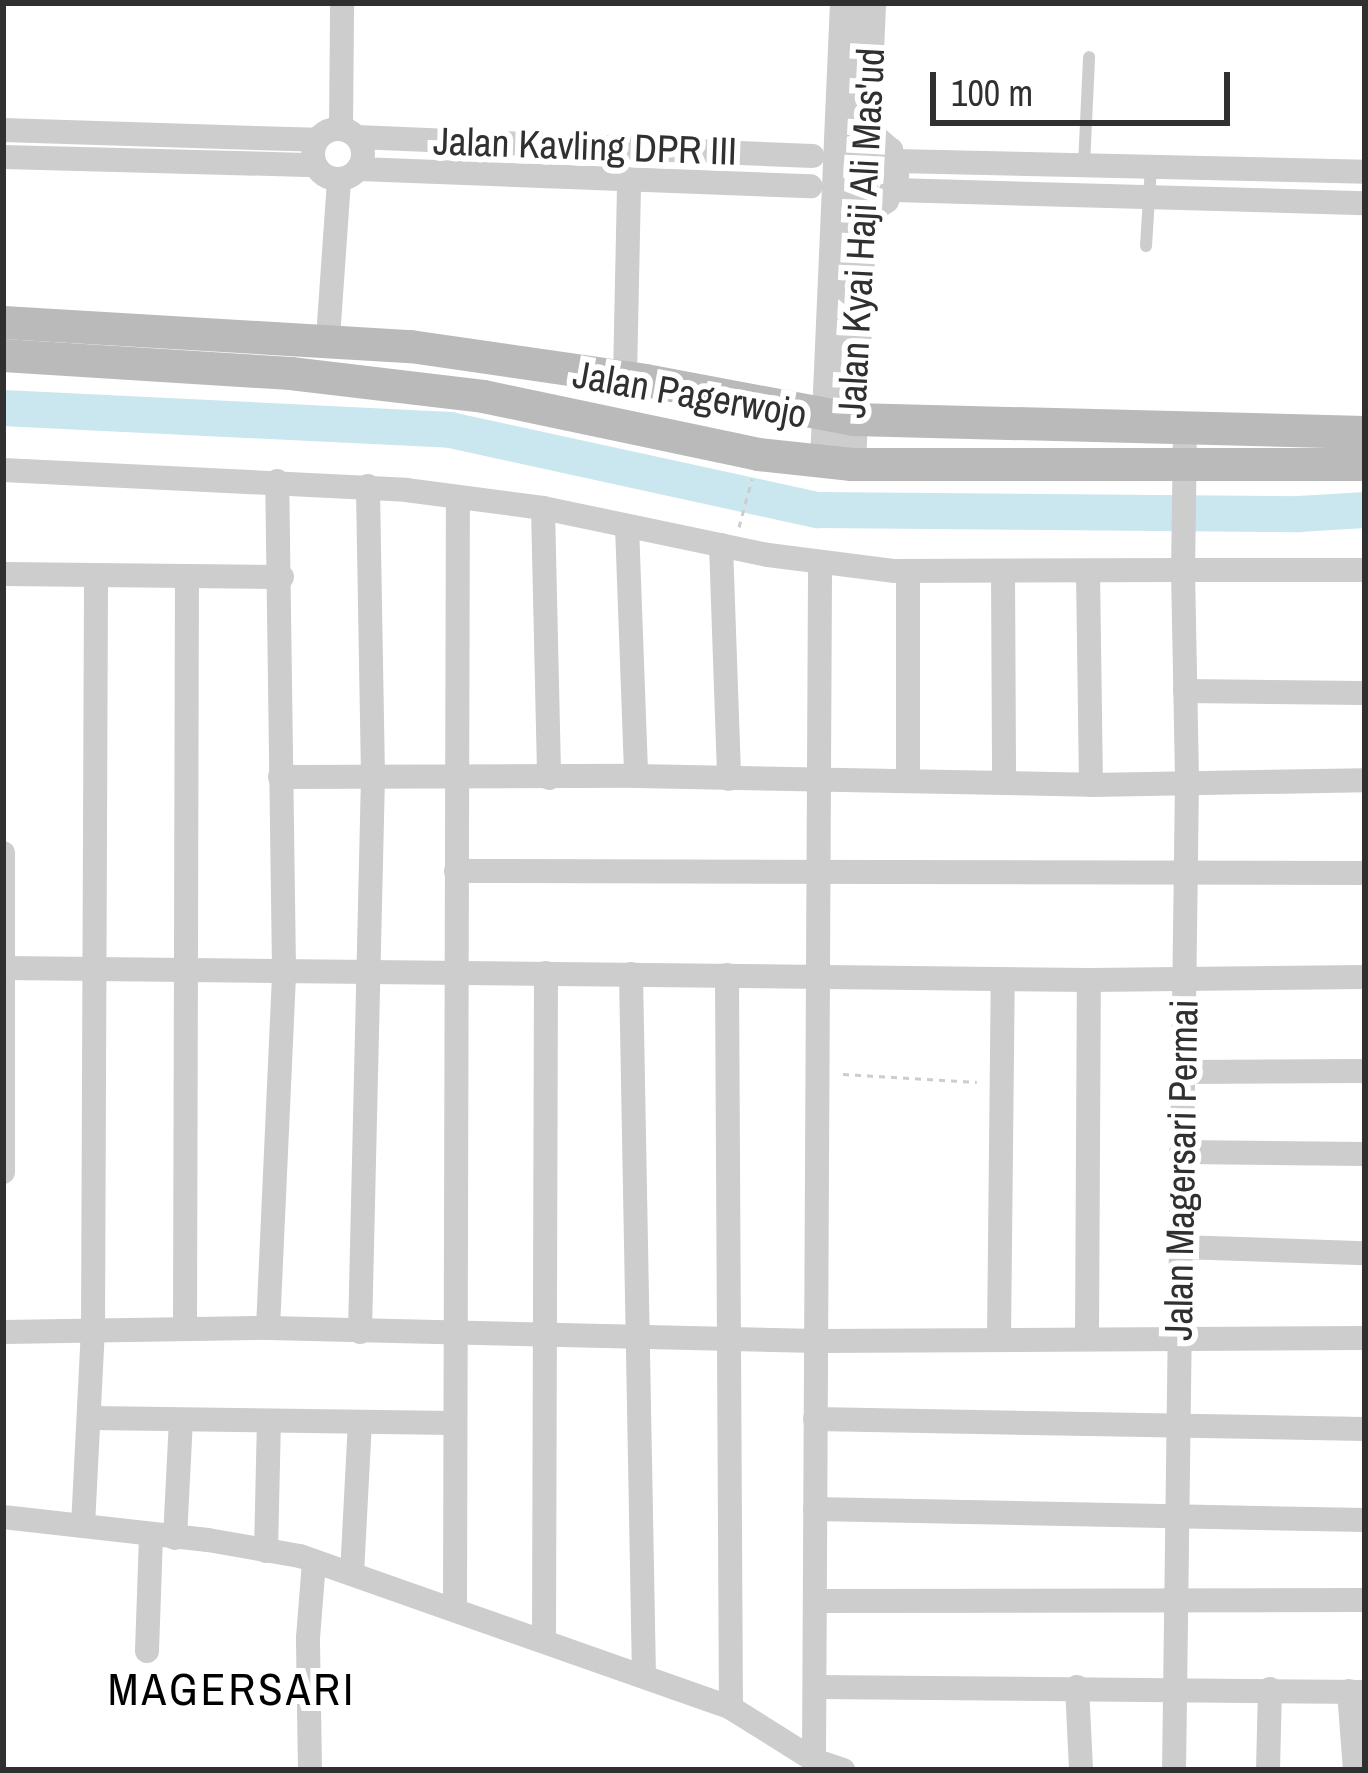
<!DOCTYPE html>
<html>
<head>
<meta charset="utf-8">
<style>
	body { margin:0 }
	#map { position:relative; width:1368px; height:1773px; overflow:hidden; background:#fff; font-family:"Archivo Narrow",sans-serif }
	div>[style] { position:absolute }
	.river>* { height:36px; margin:-18px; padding:0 18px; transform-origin:18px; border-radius:18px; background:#cae6ee }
	.path>* { height:3px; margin-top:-1.5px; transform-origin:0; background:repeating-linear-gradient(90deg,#cdcdcd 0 6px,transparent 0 12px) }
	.service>* { height:12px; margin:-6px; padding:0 6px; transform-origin:6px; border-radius:6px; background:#cdcdcd }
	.minor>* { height:24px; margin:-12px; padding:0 12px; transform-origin:12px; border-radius:12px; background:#cdcdcd }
	.minor>.ring { margin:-12px; padding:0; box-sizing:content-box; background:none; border:24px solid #cdcdcd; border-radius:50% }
	.tertiary>* { height:30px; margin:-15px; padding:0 15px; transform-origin:15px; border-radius:15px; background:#cdcdcd }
	.secondary>* { height:33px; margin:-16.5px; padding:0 16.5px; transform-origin:16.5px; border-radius:16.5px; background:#bababa }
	span { translate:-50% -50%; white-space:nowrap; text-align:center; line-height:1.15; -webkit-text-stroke:12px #fff; paint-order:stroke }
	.street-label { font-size:39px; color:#303030 }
	.quarter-label { font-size:45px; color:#000; letter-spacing:3px }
	.frame { position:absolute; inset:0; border:6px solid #303030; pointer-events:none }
	.scale { position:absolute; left:930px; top:72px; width:300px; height:54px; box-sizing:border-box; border:6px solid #303030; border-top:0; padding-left:15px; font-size:36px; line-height:42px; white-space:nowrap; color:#303030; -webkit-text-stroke:9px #fff; paint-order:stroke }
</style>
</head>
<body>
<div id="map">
	<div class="river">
		<div style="left:3px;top:408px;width:448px;rotate:2.8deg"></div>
		<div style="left:450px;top:430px;width:377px;rotate:12.3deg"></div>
		<div style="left:818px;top:510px;width:481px;rotate:0.5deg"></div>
		<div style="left:1299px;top:514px;width:66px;rotate:-3.5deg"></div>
	</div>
	<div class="path">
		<div style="left:739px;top:527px;width:50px;rotate:-74.8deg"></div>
		<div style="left:843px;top:1074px;width:134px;rotate:3.4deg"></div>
	</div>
	<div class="service">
		<div style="left:1084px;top:165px;width:108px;rotate:-87.3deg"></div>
		<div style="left:1146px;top:246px;width:79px;rotate:-86.4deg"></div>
	</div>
	<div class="minor">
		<div class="ring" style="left:313px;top:129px;width:26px;height:26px"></div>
		<div style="left:341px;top:129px;width:126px;rotate:-89.5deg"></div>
		<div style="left:3px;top:130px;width:314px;rotate:1.8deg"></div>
		<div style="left:357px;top:137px;width:456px;rotate:2.4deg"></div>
		<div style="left:3px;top:157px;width:312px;rotate:1.5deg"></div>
		<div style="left:896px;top:161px;width:469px;rotate:1.3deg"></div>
		<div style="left:359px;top:169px;width:452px;rotate:2.2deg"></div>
		<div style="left:894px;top:190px;width:471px;rotate:1.6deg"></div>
		<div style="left:866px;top:215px;width:25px;rotate:-34deg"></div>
		<div style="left:887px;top:201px;width:28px;rotate:-69deg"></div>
		<div style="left:897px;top:175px;width:26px;rotate:-103deg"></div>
		<div style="left:891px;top:150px;width:29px;rotate:-139deg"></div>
		<div style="left:328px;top:338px;width:158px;rotate:-86deg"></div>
		<div style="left:625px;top:377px;width:198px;rotate:-88.8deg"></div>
		<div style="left:1185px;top:431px;width:139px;rotate:90.8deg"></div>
		<div style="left:1183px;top:570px;width:182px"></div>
		<div style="left:3px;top:470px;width:403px;rotate:2.8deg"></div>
		<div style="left:406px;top:490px;width:138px;rotate:7.5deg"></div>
		<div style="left:543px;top:508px;width:230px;rotate:11.8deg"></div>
		<div style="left:768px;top:555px;width:128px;rotate:7.2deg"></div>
		<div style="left:895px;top:571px;width:288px;rotate:-0.2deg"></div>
		<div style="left:1183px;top:570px;width:210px;rotate:88.9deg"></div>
		<div style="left:1187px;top:780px;width:990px;rotate:90.75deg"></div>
		<div style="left:543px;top:508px;width:270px;rotate:88.7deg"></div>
		<div style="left:627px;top:526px;width:250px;rotate:87.9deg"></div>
		<div style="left:721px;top:545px;width:234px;rotate:88deg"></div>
		<div style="left:1003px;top:571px;width:212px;rotate:89.7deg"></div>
		<div style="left:1088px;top:571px;width:214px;rotate:89.2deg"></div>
		<div style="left:3px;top:574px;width:279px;rotate:0.6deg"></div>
		<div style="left:1185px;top:691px;width:180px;rotate:0.6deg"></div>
		<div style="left:280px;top:777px;width:356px;rotate:-0.2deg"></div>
		<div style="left:636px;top:776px;width:455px;rotate:1.1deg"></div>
		<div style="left:1091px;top:785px;width:274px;rotate:-1deg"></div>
		<div style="left:908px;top:781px;width:210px;rotate:-90deg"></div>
		<div style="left:3px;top:853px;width:319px;rotate:90deg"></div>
		<div style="left:456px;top:871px;width:909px;rotate:0.13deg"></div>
		<div style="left:3px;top:968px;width:1086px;rotate:0.63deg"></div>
		<div style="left:1089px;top:980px;width:276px;rotate:-0.6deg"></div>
		<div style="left:631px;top:974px;width:702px;rotate:88.94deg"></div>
		<div style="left:727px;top:975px;width:733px;rotate:89.69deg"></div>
		<div style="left:1182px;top:1072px;width:183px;rotate:-0.3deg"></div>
		<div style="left:1181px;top:1152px;width:184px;rotate:0.6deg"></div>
		<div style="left:1180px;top:1247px;width:185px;rotate:1.9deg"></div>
		<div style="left:268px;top:1328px;width:359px;rotate:-87.4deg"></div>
		<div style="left:284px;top:969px;width:488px;rotate:-90.8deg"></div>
		<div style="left:185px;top:1329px;width:753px;rotate:-89.85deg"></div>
		<div style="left:3px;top:1332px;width:265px;rotate:-0.9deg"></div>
		<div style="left:268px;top:1328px;width:549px;rotate:1.36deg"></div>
		<div style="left:817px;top:1341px;width:548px;rotate:-0.31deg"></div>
		<div style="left:360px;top:1332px;width:555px;rotate:-88.66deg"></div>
		<div style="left:373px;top:777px;width:291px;rotate:-91deg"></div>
		<div style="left:1087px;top:1338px;width:358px;rotate:-89.7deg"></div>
		<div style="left:999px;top:1339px;width:360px;rotate:-89.4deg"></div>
		<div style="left:91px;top:1418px;width:362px;rotate:0.8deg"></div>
		<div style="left:815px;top:1419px;width:550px;rotate:1.04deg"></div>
		<div style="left:815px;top:1509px;width:550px;rotate:1.15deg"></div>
		<div style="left:3px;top:1517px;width:206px;rotate:6.4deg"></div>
		<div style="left:208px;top:1540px;width:93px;rotate:9.9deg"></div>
		<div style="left:300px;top:1556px;width:457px;rotate:19.4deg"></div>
		<div style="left:731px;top:1708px;width:98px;rotate:32.1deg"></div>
		<div style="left:814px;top:1760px;width:31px;rotate:19deg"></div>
		<div style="left:83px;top:1526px;width:195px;rotate:-87.1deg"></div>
		<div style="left:93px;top:1331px;width:756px;rotate:-89.77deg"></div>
		<div style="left:175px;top:1538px;width:118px;rotate:-87.1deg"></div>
		<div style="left:266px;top:1551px;width:130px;rotate:-88.7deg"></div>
		<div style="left:352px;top:1574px;width:152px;rotate:-87deg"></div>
		<div style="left:817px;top:1601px;width:548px;rotate:-0.1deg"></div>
		<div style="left:455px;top:1609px;width:1112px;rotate:-89.85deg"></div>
		<div style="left:544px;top:1639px;width:666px;rotate:-89.83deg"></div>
		<div style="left:147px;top:1651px;width:117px;rotate:-88deg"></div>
		<div style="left:815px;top:1687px;width:550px;rotate:0.52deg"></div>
		<div style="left:1077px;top:1687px;width:83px;rotate:87.2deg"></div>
		<div style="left:1349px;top:1691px;width:79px;rotate:85.7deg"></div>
		<div style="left:814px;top:1760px;width:1198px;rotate:-89.71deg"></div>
		<div style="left:310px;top:1770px;width:132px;rotate:-90.9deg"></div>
		<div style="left:308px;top:1638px;width:77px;rotate:-85.5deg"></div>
		<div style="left:1268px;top:1770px;width:81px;rotate:-88.6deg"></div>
	</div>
	<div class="tertiary">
		<div style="left:825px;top:461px;width:458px;rotate:-87.5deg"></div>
		<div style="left:851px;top:464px;width:461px;rotate:-87.5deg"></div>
	</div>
	<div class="secondary">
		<div style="left:3px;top:322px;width:408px;rotate:3.4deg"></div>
		<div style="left:410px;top:346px;width:237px;rotate:8.2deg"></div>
		<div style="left:645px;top:380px;width:212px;rotate:10.6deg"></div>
		<div style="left:853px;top:419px;width:512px;rotate:1.45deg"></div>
		<div style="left:3px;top:355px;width:288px;rotate:3.6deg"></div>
		<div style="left:290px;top:373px;width:194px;rotate:6.8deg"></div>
		<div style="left:483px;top:396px;width:281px;rotate:11.9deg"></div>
		<div style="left:758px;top:454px;width:94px;rotate:6.1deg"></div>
		<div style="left:851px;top:464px;width:514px"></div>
	</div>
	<div class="street-label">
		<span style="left:585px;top:146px;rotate:2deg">Jalan Kavling DPR III</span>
		<span style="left:861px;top:233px;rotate:-87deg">Jalan Kyai Haji Ali Mas'ud</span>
		<span style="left:690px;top:394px;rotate:10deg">Jalan Pagerwojo</span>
		<span style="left:1181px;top:1170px;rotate:-89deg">Jalan Magersari Permai</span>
	</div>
	<div class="quarter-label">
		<span style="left:232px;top:1689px">MAGERSARI</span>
	</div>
	<div class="frame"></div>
	<div class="scale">100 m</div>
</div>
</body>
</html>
